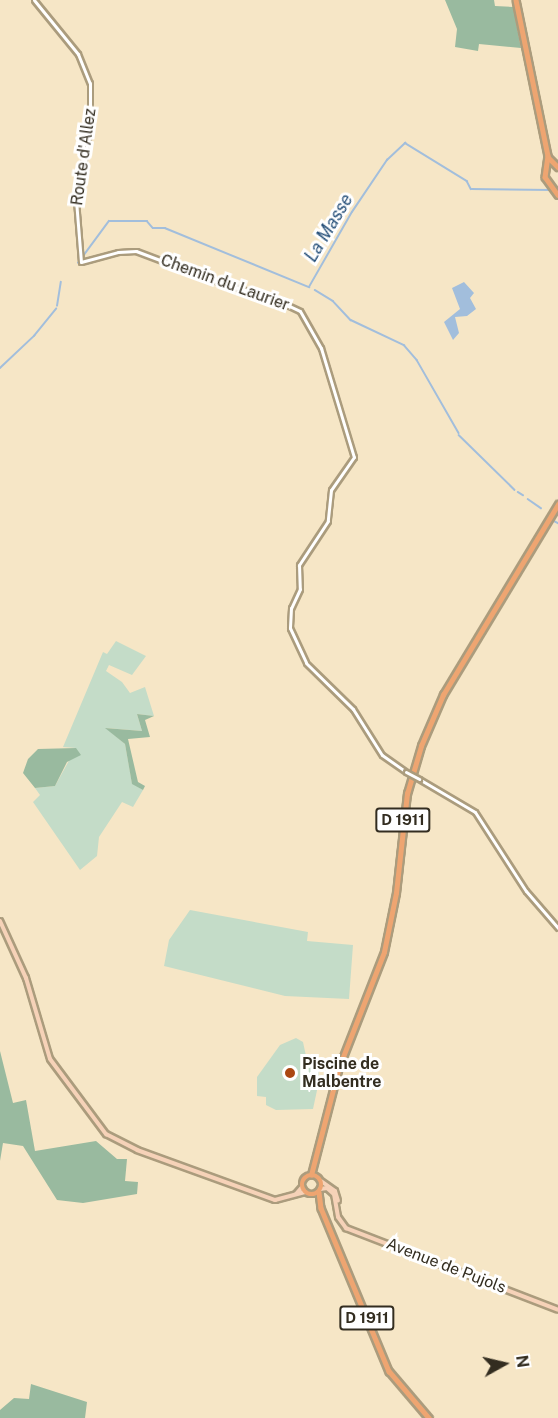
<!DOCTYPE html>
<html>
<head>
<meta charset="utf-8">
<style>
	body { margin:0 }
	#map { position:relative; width:558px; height:1418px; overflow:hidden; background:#f6e6c6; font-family:"Public Sans",sans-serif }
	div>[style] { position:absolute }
	.green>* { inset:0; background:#c4dcc8 }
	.forest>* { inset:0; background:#99ba9f }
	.water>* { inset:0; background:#a2bedc }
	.stream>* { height:1.5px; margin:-0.75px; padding:0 0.75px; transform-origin:0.75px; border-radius:0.75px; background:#a2bedc }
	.roads { filter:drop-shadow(2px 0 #ab9c7d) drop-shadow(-2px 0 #ab9c7d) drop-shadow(0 2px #ab9c7d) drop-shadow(0 -2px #ab9c7d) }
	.tertiary>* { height:3px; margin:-1.5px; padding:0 1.5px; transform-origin:1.5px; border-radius:1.5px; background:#fff }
	.secondary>* { height:4px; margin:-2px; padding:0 2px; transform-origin:2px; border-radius:2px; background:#f6d2b8 }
	.primary>* { height:4.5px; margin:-2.25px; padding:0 2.25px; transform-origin:2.25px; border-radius:2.25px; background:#eea571 }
	.primary>.ring { margin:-2.25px; padding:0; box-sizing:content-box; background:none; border:4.5px solid #eea571; border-radius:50% }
	.bridges { filter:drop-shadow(2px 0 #ab9c7d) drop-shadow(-2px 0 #ab9c7d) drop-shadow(0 2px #ab9c7d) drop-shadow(0 -2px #ab9c7d) }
	.tertiary-bridge>* { height:3px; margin:-1.5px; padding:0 1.5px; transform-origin:1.5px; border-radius:1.5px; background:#fff }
	.dots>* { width:16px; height:16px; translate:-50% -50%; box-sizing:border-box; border:3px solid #fff; border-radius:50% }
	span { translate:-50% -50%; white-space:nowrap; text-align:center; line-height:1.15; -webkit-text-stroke:6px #fff; paint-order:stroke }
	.shield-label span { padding:2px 4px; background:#fff; border:2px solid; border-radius:4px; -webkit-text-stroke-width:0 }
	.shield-label { font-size:15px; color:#332d20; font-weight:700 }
	.street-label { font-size:16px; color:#332d20 }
	.poi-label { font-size:16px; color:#332d20; font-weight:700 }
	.left { translate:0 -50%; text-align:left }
	.water-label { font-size:18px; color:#29527b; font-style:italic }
	.north { position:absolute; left:474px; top:1334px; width:60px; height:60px; -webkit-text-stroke:4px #fff; paint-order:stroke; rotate:82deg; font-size:16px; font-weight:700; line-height:24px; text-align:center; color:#332d20 }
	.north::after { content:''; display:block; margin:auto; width:21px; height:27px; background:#332d20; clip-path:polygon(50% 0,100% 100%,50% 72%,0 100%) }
</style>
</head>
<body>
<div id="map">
	<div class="green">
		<div style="clip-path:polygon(116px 641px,146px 656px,132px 675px,109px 665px,106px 671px,122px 682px,130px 693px,145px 687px,154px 716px,137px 714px,142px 731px,106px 728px,125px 744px,132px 783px,143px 790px,133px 807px,122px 802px,99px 837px,97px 856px,80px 870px,33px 802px,40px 795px,35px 788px,55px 786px,76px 748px,63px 747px,103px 652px,107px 654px)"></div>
		<div style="clip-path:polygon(190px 910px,308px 932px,307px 941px,353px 945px,349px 999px,285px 996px,164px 966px,169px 940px)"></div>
		<div style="clip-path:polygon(296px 1038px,303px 1042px,306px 1056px,318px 1054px,319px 1081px,313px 1109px,276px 1110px,266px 1105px,266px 1097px,257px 1096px,257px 1077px,280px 1045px)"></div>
	</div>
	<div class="forest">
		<div style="clip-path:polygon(445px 0,494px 0,495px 6px,513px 7px,521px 48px,479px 44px,478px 51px,455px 47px,457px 29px)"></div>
		<div style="clip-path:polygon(137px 714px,154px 716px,145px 720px,150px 737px,128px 739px,138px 782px,145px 786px,143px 790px,132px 784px,125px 744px,105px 728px,142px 731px)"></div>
		<div style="clip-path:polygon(76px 748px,81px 755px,67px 762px,55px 786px,35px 788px,23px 773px,28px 759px,38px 749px)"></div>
		<div style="clip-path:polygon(0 1051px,13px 1103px,26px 1100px,35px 1151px,96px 1141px,117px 1159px,127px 1159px,125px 1181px,138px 1182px,137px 1194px,83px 1203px,57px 1200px,23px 1146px,3px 1143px,0 1161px)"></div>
		<div style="clip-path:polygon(31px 1384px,87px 1402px,85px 1418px,0 1418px,0 1410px,14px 1398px,29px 1399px)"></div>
	</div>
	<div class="water">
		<div style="clip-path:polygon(464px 282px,474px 293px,470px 298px,476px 309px,467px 316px,455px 317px,459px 333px,453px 340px,444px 322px,460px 309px,452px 288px)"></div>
	</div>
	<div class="stream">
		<div style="left:78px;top:263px;width:52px;rotate:-53.6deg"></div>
		<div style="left:109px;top:221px;width:38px"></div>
		<div style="left:147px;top:221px;width:9px;rotate:49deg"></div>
		<div style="left:153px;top:228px;width:12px"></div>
		<div style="left:165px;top:228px;width:156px;rotate:22.3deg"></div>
		<div style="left:309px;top:287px;width:86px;rotate:-60.2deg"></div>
		<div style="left:352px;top:212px;width:63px;rotate:-56.1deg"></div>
		<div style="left:387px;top:160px;width:25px;rotate:-43deg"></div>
		<div style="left:405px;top:143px;width:73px;rotate:31.5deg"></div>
		<div style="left:467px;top:181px;width:9px;rotate:63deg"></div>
		<div style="left:471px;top:189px;width:80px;rotate:0.7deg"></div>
		<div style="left:315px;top:290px;width:21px;rotate:31deg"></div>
		<div style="left:333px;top:301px;width:26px;rotate:47deg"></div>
		<div style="left:351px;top:320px;width:59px;rotate:25.3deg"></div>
		<div style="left:404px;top:345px;width:20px;rotate:49deg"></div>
		<div style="left:417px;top:360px;width:84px;rotate:60.1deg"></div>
		<div style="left:57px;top:306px;width:24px;rotate:-81deg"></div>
		<div style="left:0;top:368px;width:47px;rotate:-43.3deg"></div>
		<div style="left:34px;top:336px;width:35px;rotate:-51deg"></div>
		<div style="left:459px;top:435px;width:78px;rotate:44.5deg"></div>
		<div style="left:518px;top:492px;width:6px;rotate:31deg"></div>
		<div style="left:528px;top:499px;width:16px;rotate:35deg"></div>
		<div style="left:552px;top:520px;width:7px;rotate:27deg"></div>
	</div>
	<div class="roads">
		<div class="tertiary">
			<div style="left:34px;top:0;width:70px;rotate:50.8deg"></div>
			<div style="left:78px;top:54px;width:31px;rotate:68deg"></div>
			<div style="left:90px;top:83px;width:45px;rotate:90deg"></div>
			<div style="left:90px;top:128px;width:73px;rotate:101deg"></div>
			<div style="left:76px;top:200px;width:62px;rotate:85.4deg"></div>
			<div style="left:81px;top:262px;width:38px;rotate:-15deg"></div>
			<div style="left:118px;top:252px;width:18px;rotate:-3deg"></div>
			<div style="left:136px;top:251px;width:96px;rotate:20.7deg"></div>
			<div style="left:226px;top:285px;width:43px;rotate:14.7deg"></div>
			<div style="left:268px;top:296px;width:35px;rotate:25deg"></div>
			<div style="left:300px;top:311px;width:43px;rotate:60.4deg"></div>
			<div style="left:321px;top:348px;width:114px;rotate:73.2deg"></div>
			<div style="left:354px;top:457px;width:40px;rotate:124.9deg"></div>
			<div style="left:331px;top:490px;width:31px;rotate:96deg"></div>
			<div style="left:328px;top:521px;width:53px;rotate:123.4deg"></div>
			<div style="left:299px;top:565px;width:24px;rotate:88deg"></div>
			<div style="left:300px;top:589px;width:21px;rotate:115deg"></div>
			<div style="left:291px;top:608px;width:20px;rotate:93deg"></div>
			<div style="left:290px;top:628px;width:38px;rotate:65deg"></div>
			<div style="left:306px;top:663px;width:66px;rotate:44.4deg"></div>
			<div style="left:353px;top:709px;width:54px;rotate:57.8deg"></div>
			<div style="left:382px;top:755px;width:29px;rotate:35deg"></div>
			<div style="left:419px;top:779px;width:65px;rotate:30.5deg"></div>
			<div style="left:475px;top:812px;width:94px;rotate:57.2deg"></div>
			<div style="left:526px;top:891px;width:49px;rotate:49.1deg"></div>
		</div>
		<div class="secondary">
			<div style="left:0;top:921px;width:63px;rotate:65.5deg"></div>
			<div style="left:26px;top:978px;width:84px;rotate:73.5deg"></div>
			<div style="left:50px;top:1059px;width:94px;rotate:53.3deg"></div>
			<div style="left:106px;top:1134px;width:35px;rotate:27deg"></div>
			<div style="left:137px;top:1150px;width:147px;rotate:19.9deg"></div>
			<div style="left:275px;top:1200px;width:31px;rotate:-15deg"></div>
			<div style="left:321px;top:1181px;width:17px;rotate:36deg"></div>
			<div style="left:335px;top:1191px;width:10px;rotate:73deg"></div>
			<div style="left:320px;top:1189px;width:7px;rotate:-8deg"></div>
			<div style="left:327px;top:1188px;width:9px;rotate:41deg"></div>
			<div style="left:334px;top:1194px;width:23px;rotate:80deg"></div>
			<div style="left:338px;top:1217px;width:14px;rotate:54deg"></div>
			<div style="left:346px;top:1228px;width:227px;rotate:21.1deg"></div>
			<div style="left:296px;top:1194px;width:9px;rotate:-49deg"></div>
		</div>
		<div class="primary">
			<div style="left:516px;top:0;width:159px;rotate:78.4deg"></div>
			<div style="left:548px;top:156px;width:21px;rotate:98deg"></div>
			<div style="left:545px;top:177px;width:22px;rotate:54deg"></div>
			<div style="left:549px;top:158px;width:13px;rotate:45deg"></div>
			<div style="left:311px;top:1175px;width:112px;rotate:-75.5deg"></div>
			<div style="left:339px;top:1067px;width:123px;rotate:-68.6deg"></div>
			<div style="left:384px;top:952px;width:60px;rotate:-78.5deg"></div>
			<div style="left:396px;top:893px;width:100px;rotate:-83.7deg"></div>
			<div style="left:407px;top:794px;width:50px;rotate:-73.7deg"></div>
			<div style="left:421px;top:746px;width:56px;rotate:-66.7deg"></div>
			<div style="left:443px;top:695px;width:223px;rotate:-58.9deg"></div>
			<div class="ring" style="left:302px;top:1175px;width:15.5px;height:15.5px"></div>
			<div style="left:319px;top:1192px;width:16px;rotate:83deg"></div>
			<div style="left:321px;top:1208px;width:177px;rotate:67.4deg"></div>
			<div style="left:389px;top:1371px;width:62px;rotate:49.6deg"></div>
		</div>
	</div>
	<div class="bridges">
		<div class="tertiary-bridge">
			<div style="left:406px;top:772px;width:15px;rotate:28deg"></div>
		</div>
	</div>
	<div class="dots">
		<div style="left:290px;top:1073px;background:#ab4812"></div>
	</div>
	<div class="shield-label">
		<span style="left:403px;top:820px">D 1911</span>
		<span style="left:367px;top:1318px">D 1911</span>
	</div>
	<div class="street-label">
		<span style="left:84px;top:157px;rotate:-82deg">Route d'Allez</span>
		<span style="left:225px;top:283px;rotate:20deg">Chemin du Laurier</span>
		<span style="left:446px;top:1266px;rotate:21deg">Avenue de Pujols</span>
	</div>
	<div class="poi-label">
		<span class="left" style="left:302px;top:1073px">Piscine de<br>Malbentre</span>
	</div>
	<div class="water-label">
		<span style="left:329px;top:228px;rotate:-59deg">La Masse</span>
	</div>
	<div class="north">N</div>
</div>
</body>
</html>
